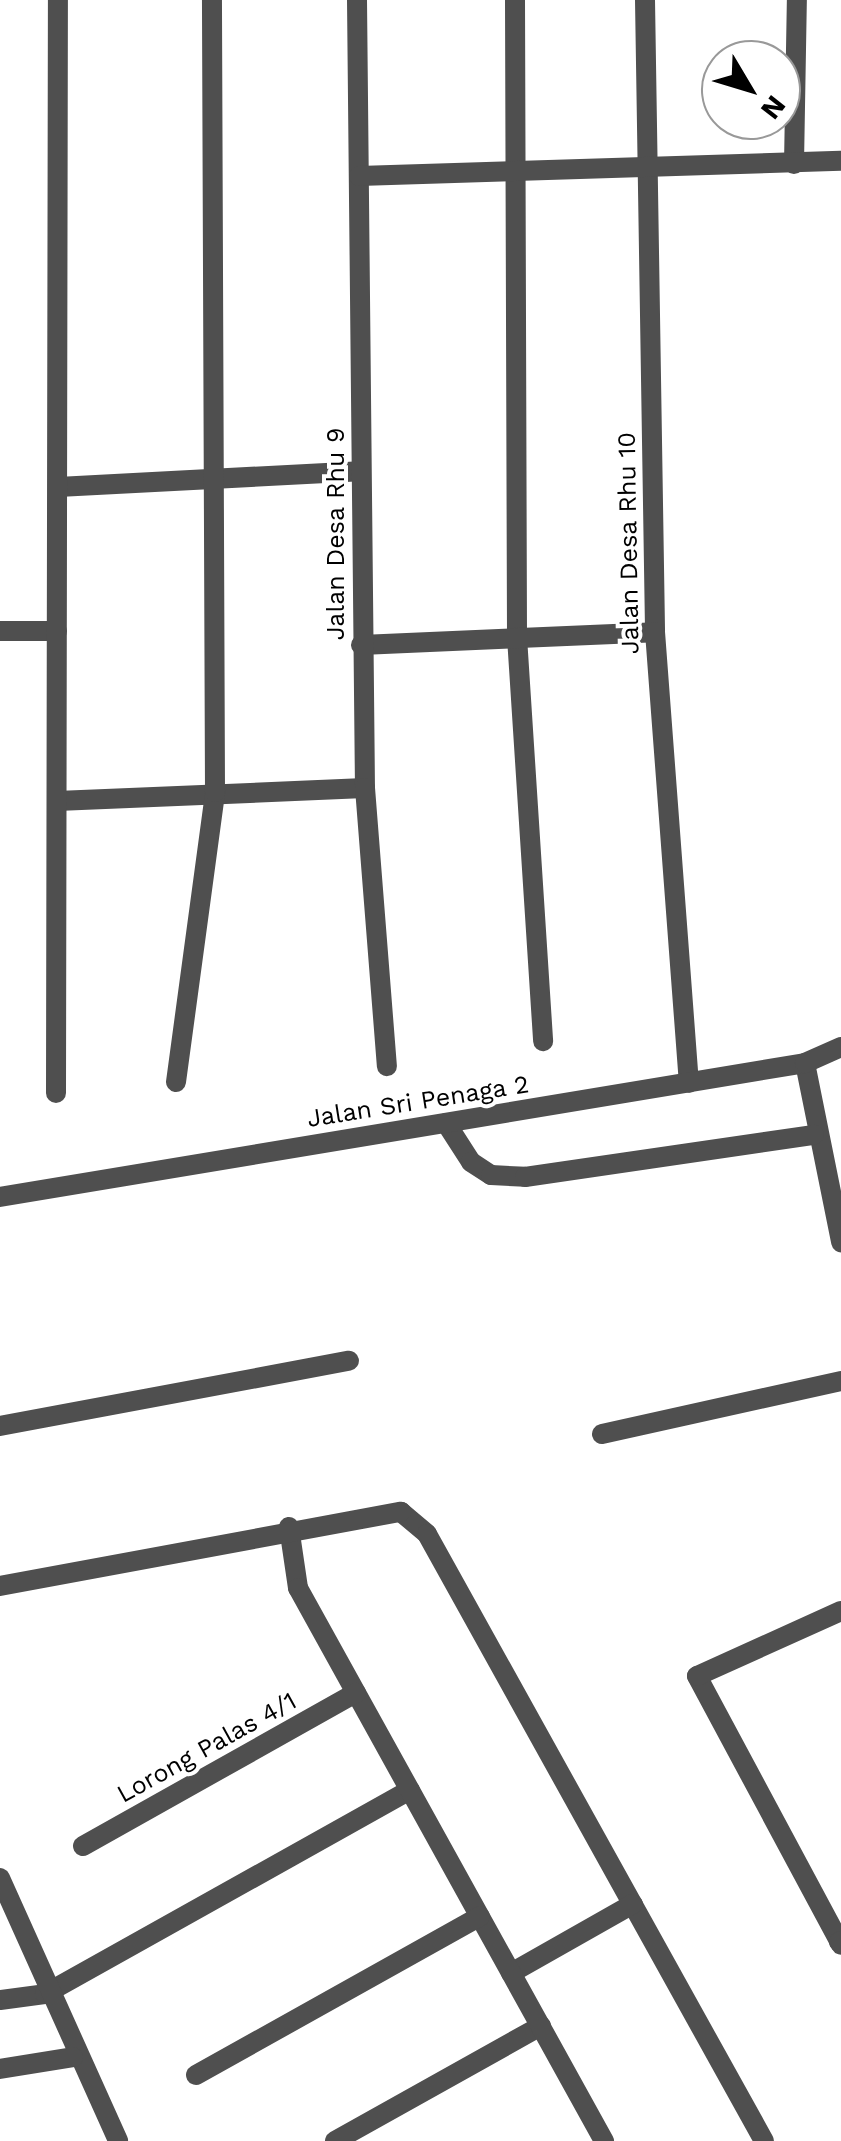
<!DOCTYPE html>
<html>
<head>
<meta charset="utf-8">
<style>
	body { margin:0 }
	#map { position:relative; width:841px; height:2141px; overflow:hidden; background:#fff; font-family:"Work Sans",sans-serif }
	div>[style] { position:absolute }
	.lane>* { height:20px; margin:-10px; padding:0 10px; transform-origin:10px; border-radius:10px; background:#4f4f4f }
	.street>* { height:20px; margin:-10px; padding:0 10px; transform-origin:10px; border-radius:10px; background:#4f4f4f }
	span { translate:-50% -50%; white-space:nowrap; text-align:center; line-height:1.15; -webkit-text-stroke:8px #fff; paint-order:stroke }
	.street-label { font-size:25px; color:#000 }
	.north { position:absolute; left:701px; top:40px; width:100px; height:100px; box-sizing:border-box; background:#fff; border:2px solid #999; border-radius:50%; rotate:128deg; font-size:28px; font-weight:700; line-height:40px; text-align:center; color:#000 }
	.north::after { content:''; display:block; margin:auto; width:35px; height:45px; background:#000; clip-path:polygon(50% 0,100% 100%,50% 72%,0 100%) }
</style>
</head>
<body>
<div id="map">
	<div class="lane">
		<div style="left:515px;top:0;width:637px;rotate:89.82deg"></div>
		<div style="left:517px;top:637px;width:405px;rotate:86.3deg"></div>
		<div style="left:794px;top:164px;width:164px;rotate:-89deg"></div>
		<div style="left:58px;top:487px;width:302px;rotate:-3deg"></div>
		<div style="left:361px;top:645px;width:294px;rotate:-2.5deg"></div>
		<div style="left:57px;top:801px;width:308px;rotate:-2.4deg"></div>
		<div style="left:176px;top:1082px;width:293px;rotate:-82.3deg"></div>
		<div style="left:215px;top:792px;width:792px;rotate:-90.22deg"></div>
		<div style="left:401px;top:1512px;width:34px;rotate:40deg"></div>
		<div style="left:427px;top:1534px;width:694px;rotate:60.96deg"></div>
		<div style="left:697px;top:1676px;width:305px;rotate:61.8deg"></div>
		<div style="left:511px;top:1973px;width:140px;rotate:-29.5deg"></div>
		<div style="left:0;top:2000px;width:45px;rotate:-7.6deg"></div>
		<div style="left:45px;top:1994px;width:418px;rotate:-29.2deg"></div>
		<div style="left:335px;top:2141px;width:236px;rotate:-29.2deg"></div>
	</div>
	<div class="street">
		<div style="left:357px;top:0;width:788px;rotate:89.42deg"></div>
		<div style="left:365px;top:788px;width:279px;rotate:85.5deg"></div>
		<div style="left:645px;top:0;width:632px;rotate:89.09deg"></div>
		<div style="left:655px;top:632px;width:452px;rotate:85.7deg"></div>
		<div style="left:359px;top:176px;width:482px;rotate:-1.8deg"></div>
		<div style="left:0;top:631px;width:57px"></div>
		<div style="left:805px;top:1063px;width:183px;rotate:78.6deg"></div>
		<div style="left:56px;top:1093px;width:1093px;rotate:-89.9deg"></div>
		<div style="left:446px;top:1123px;width:46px;rotate:57.3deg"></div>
		<div style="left:471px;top:1162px;width:24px;rotate:33deg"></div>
		<div style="left:491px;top:1175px;width:34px;rotate:3deg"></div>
		<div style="left:525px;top:1177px;width:292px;rotate:-8.3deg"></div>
		<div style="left:0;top:1197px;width:816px;rotate:-9.45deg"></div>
		<div style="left:805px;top:1063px;width:39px;rotate:-24deg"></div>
		<div style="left:0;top:1426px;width:355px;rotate:-10.6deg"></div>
		<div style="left:602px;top:1434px;width:245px;rotate:-12.5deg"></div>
		<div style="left:289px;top:1527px;width:62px;rotate:81.6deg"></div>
		<div style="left:298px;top:1588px;width:632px;rotate:61.04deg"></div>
		<div style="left:0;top:1586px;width:408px;rotate:-10.5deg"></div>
		<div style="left:697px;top:1676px;width:158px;rotate:-24.3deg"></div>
		<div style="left:83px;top:1846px;width:313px;rotate:-29.3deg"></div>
		<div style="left:0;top:1878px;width:288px;rotate:65.8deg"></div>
		<div style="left:839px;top:1942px;width:2px;rotate:-27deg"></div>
		<div style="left:0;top:2069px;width:74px;rotate:-9.3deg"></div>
		<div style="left:196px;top:2075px;width:325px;rotate:-29.2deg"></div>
	</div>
	<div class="street-label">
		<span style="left:336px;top:534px;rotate:-90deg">Jalan Desa Rhu 9</span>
		<span style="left:629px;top:543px;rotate:-91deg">Jalan Desa Rhu 10</span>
		<span style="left:418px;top:1102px;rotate:-9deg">Jalan Sri Penaga 2</span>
		<span style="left:207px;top:1748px;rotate:-29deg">Lorong Palas 4/1</span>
	</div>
	<div class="north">N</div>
</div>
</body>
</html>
